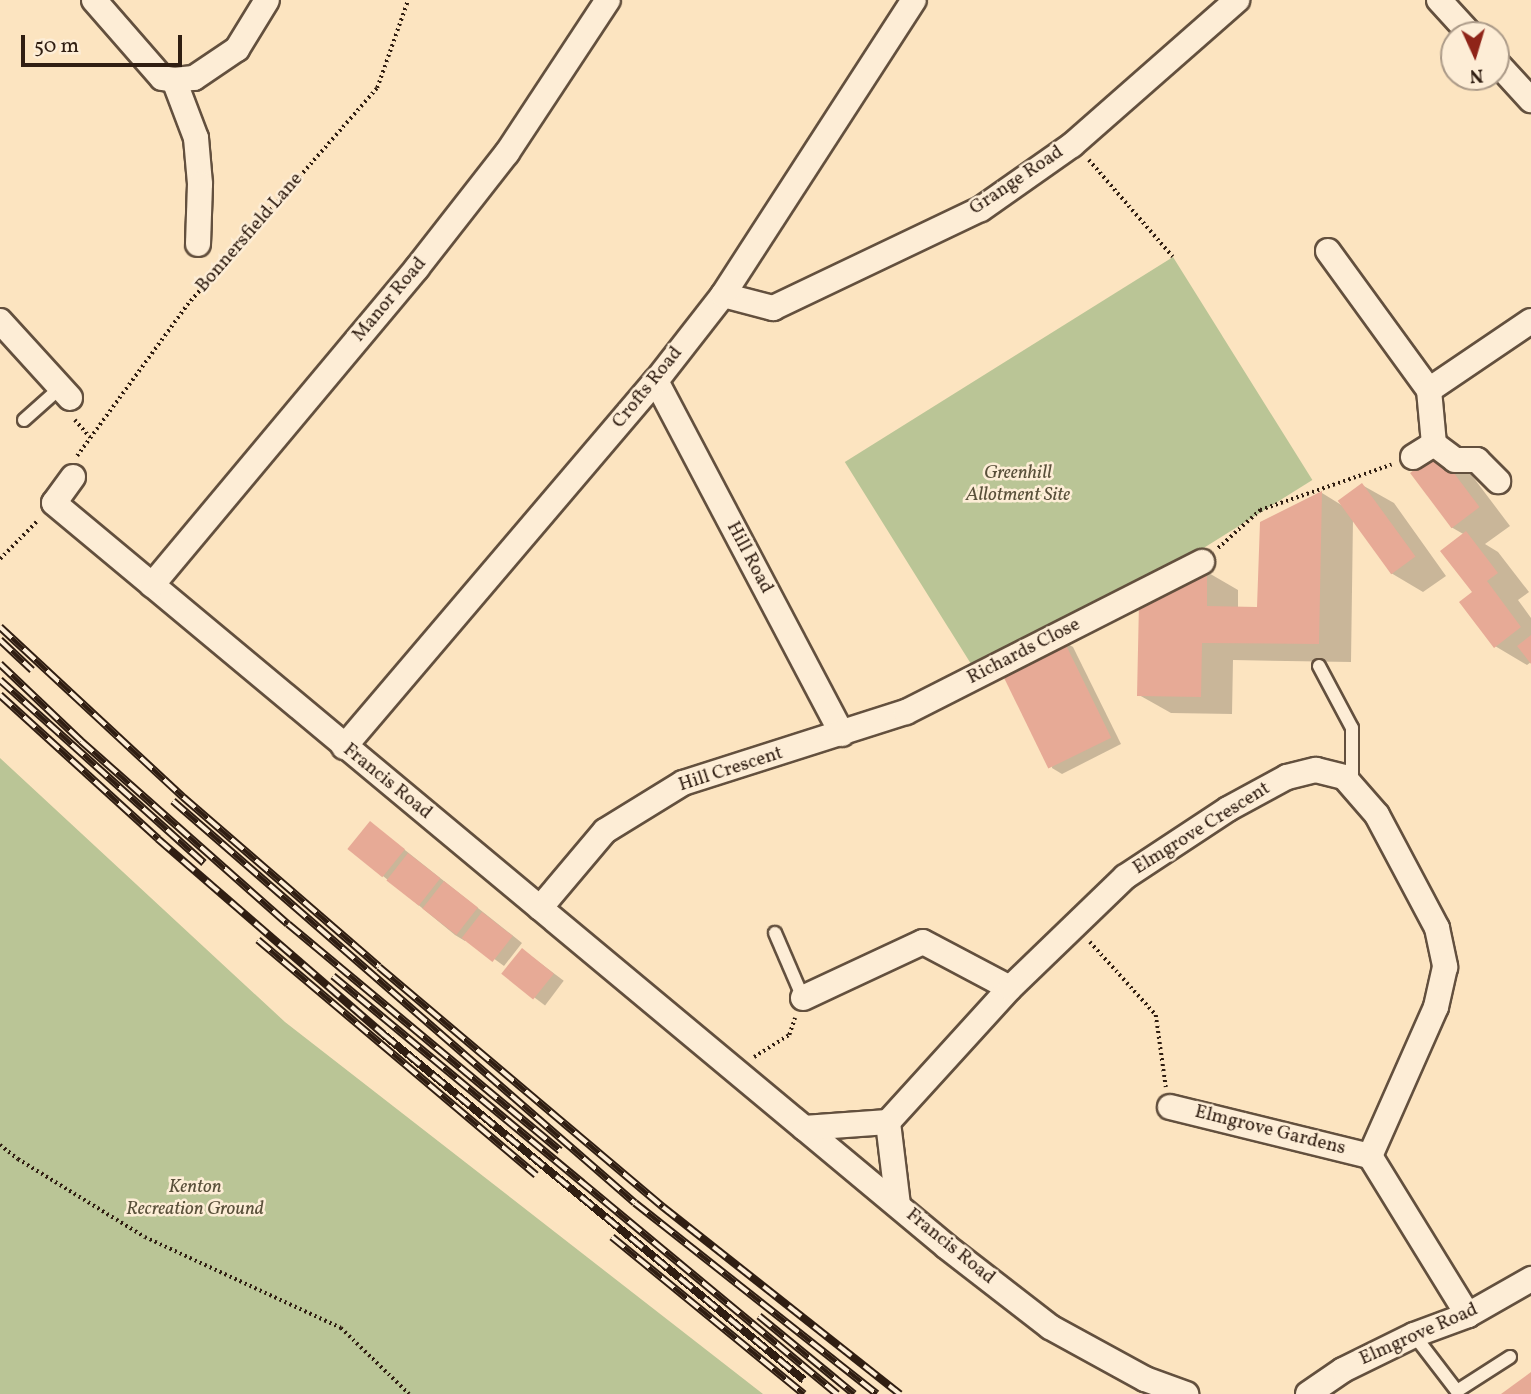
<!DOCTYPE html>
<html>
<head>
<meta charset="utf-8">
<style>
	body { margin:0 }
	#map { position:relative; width:1531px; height:1394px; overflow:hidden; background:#fce4c0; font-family:Vollkorn,serif }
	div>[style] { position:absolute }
	.green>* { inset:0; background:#bac596; transform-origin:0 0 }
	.shadow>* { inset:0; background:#0003; transform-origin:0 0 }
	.building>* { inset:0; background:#e7aa96; transform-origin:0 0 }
	.path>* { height:3.5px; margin-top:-1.75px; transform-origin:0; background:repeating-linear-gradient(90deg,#301e12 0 2px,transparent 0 5.5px) }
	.roads { filter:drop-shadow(2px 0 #63503e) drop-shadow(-2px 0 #63503e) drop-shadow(0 2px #63503e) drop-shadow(0 -2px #63503e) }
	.service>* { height:12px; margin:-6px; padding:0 6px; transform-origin:6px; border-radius:6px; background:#fdedd6 }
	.minor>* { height:24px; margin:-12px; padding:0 12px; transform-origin:12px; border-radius:12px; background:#fdedd6 }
	.rail>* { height:8px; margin-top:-4px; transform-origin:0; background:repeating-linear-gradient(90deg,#fdedd6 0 16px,#301e12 0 32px); box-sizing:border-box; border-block:2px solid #301e12 }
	span { translate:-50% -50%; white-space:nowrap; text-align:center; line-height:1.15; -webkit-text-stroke:5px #fdedd6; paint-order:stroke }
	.street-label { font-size:19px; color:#301e12 }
	.park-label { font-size:19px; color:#59503a; font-style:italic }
	.north { position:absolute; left:1440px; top:21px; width:70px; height:70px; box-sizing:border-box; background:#fdedd6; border:2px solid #ab9a88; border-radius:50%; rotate:176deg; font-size:19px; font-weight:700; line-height:28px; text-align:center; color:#301e12 }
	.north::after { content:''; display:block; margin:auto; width:24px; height:32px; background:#8f2418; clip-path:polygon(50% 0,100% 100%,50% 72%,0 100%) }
	.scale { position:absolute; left:21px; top:35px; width:161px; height:32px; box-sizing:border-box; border:4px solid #301e12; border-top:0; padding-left:9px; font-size:21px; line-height:24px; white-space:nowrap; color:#301e12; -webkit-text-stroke:5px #fdedd6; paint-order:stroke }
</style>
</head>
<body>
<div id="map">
	<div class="green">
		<div style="left:1173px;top:257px;width:263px;height:387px;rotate:58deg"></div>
		<div style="clip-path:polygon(0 758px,285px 1022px,763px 1394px,0 1394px)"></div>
	</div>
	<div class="shadow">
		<div style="clip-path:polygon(1438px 454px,1470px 473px,1510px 526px,1485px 544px,1498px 552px,1529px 592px,1518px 600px,1531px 618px,1531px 662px,1527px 665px,1495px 646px,1474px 593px,1465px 535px,1451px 527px)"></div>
		<div style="clip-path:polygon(1362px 485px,1394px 503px,1446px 576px,1423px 592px,1391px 573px,1353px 519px,1351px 662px,1233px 660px,1232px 714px,1171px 713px,1139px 695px,1207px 572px,1238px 590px,1238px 608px,1259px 608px,1322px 493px,1343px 506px)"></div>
		<div style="clip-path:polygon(1063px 641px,1073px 647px,1121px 744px,1062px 774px,1052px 768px)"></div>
		<div style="clip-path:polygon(371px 823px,522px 943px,504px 966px,467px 939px,465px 941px,455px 935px,383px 876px)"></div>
		<div style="left:523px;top:950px;width:51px;height:31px;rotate:37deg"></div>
	</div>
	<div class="building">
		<div style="left:1438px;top:452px;width:69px;height:35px;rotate:53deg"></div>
		<div style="left:1362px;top:483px;width:91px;height:30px;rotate:54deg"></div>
		<div style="clip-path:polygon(1322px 491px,1319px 644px,1202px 643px,1201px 697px,1137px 696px,1139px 602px,1207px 570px,1207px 606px,1257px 607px,1260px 522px)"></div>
		<div style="clip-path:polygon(1466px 531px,1498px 573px,1487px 581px,1521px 627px,1494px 648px,1459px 602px,1472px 592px,1440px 551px)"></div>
		<div style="clip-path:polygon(1531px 635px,1531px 664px,1517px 646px)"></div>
		<div style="left:1063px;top:639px;width:110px;height:70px;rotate:64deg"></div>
		<div style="left:370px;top:821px;width:45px;height:36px;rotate:39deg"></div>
		<div style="left:408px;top:853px;width:41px;height:35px;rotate:38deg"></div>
		<div style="left:444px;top:881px;width:43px;height:35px;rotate:38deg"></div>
		<div style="left:482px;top:912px;width:39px;height:33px;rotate:38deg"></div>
		<div style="left:522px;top:948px;width:41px;height:33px;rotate:39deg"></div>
		<div style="clip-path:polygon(1531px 1372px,1531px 1394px,1501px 1394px)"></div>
	</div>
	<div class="path">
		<div style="left:1089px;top:160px;width:128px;rotate:49.1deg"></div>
		<div style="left:75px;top:420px;width:23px;rotate:49deg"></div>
		<div style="left:77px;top:456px;width:187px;rotate:-53.9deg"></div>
		<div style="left:187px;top:305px;width:288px;rotate:-48.8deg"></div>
		<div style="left:377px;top:88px;width:93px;rotate:-70.6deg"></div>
		<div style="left:1218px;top:548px;width:57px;rotate:-42.1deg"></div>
		<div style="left:1260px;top:510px;width:139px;rotate:-19deg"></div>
		<div style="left:0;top:559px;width:54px;rotate:-45.7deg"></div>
		<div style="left:1090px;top:942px;width:98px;rotate:47.9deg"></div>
		<div style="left:1156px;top:1015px;width:73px;rotate:82.1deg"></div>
		<div style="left:754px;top:1057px;width:41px;rotate:-32.2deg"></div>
		<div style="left:789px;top:1035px;width:18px;rotate:-71deg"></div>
		<div style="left:0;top:1145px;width:23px;rotate:38deg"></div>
		<div style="left:18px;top:1159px;width:149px;rotate:31.6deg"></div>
		<div style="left:145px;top:1237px;width:216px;rotate:24.9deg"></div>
		<div style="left:341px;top:1328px;width:95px;rotate:44.1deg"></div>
	</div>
	<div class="roads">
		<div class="service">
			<div style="left:24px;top:420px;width:50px;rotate:-41.7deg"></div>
			<div style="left:1319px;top:666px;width:70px;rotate:62deg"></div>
			<div style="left:1352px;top:728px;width:58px;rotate:90deg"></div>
			<div style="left:775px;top:933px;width:71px;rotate:66.7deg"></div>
			<div style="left:1414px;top:1335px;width:71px;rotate:52.5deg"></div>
			<div style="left:1457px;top:1391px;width:63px;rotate:-32.7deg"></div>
		</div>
		<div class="minor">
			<div style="left:94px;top:0;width:103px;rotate:48.9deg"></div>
			<div style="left:162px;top:78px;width:12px;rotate:9deg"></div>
			<div style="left:174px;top:80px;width:20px;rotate:-6deg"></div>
			<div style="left:194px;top:78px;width:52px;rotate:-34deg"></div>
			<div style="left:237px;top:49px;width:57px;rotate:-58.5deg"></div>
			<div style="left:1439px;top:0;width:47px;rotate:47.6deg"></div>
			<div style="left:1496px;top:62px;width:52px;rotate:47.4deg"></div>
			<div style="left:174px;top:80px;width:62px;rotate:69.2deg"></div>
			<div style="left:196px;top:138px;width:46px;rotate:85deg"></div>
			<div style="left:200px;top:184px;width:60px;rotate:91.9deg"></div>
			<div style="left:1328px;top:251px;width:172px;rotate:54deg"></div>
			<div style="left:1429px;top:390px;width:123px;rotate:-34.1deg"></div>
			<div style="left:723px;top:295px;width:52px;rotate:14.6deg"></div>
			<div style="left:773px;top:308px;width:230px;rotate:-25.5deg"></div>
			<div style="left:981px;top:209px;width:111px;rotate:-35.1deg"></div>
			<div style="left:1072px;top:145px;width:220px;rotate:-41.3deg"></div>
			<div style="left:0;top:321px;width:104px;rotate:47.7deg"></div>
			<div style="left:656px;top:381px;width:399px;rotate:62.2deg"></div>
			<div style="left:1434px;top:444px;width:26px;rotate:37deg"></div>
			<div style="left:1455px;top:460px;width:22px"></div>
			<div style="left:1477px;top:460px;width:30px;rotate:45deg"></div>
			<div style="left:1413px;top:457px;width:25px;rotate:-32deg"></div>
			<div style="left:1434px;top:444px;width:54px;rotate:-95.3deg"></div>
			<div style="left:73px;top:477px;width:32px;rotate:126deg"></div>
			<div style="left:54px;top:503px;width:1162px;rotate:39.8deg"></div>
			<div style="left:947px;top:1247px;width:130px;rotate:37.8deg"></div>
			<div style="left:1050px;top:1327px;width:108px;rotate:28.7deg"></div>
			<div style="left:1145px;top:1379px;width:44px;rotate:20.1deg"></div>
			<div style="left:152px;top:585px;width:413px;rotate:-50.1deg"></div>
			<div style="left:417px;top:268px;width:146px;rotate:-52deg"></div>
			<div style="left:507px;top:153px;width:183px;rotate:-56.6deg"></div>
			<div style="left:344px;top:747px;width:481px;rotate:-49.6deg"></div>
			<div style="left:656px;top:381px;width:109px;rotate:-52.1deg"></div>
			<div style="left:723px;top:295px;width:351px;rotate:-57.1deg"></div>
			<div style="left:540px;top:908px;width:101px;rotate:-49.8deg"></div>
			<div style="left:605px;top:831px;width:92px;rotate:-31.6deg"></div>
			<div style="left:683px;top:783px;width:234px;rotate:-17.7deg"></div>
			<div style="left:906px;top:712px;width:332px;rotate:-26.9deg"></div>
			<div style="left:803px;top:998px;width:132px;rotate:-25deg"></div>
			<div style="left:923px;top:942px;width:98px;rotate:27.9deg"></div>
			<div style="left:1170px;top:1107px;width:206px;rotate:13.8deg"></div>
			<div style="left:804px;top:1128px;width:84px;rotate:-4.1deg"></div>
			<div style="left:898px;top:1205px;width:84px;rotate:-96.9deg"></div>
			<div style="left:888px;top:1122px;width:181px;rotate:-47.7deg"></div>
			<div style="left:1010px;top:988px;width:160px;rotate:-44deg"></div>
			<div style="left:1125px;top:877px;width:123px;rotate:-33.4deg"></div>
			<div style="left:1228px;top:809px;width:67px;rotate:-28.5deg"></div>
			<div style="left:1287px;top:777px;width:30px;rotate:-14deg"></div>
			<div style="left:1316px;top:770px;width:29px;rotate:14deg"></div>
			<div style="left:1344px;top:777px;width:50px;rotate:49deg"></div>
			<div style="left:1377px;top:815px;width:128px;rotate:62deg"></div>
			<div style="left:1437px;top:928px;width:40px;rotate:78deg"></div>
			<div style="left:1445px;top:967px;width:41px;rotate:102.7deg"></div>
			<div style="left:1436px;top:1007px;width:163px;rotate:113.9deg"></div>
			<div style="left:1370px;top:1156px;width:187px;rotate:58.4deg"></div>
			<div style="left:1308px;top:1394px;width:42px;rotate:-34.4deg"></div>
			<div style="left:1343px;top:1370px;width:79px;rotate:-26.2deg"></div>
			<div style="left:1414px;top:1335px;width:58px;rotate:-20.3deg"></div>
			<div style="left:1468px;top:1315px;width:73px;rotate:-29.7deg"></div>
		</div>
	</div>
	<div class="rail">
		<div style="left:0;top:627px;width:250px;rotate:42.9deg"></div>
		<div style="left:183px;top:797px;width:259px;rotate:40.9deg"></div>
		<div style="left:379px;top:967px;width:372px;rotate:40.2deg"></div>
		<div style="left:663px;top:1207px;width:302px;rotate:38.3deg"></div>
		<div style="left:0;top:640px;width:44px;rotate:43.2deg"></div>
		<div style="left:0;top:664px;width:112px;rotate:43.5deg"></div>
		<div style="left:81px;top:741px;width:276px;rotate:41.5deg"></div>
		<div style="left:288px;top:924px;width:354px;rotate:39.8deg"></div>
		<div style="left:0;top:680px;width:274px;rotate:41.9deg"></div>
		<div style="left:0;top:695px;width:214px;rotate:42.3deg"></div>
		<div style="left:158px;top:839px;width:298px;rotate:40.9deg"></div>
		<div style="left:383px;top:1034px;width:545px;rotate:39.42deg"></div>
		<div style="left:173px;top:801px;width:612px;rotate:41.03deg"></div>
		<div style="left:635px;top:1203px;width:308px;rotate:38.3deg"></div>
		<div style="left:258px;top:940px;width:364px;rotate:40.2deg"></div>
		<div style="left:333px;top:976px;width:655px;rotate:39.67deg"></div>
		<div style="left:612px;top:1237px;width:248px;rotate:39.3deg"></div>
		<div style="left:759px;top:1316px;width:123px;rotate:39.4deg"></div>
	</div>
	<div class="street-label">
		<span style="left:1017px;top:181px;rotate:-34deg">Grange Road</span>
		<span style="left:250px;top:233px;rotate:-49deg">Bonnersfield Lane</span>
		<span style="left:390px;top:300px;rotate:-50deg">Manor Road</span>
		<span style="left:648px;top:388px;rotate:-51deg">Crofts Road</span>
		<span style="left:749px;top:558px;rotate:62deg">Hill Road</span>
		<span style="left:1024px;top:652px;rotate:-27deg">Richards Close</span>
		<span style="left:731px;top:770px;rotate:-18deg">Hill Crescent</span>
		<span style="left:387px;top:782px;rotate:39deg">Francis Road</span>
		<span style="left:1202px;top:829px;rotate:-32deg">Elmgrove Crescent</span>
		<span style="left:1270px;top:1131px;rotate:14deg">Elmgrove Gardens</span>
		<span style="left:950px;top:1247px;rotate:39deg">Francis Road</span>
		<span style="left:1419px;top:1335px;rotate:-24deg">Elmgrove Road</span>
	</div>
	<div class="park-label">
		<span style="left:1018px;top:485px">Greenhill<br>Allotment Site</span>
		<span style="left:195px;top:1199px">Kenton<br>Recreation Ground</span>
	</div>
	<div class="north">N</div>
	<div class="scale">50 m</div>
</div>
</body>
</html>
